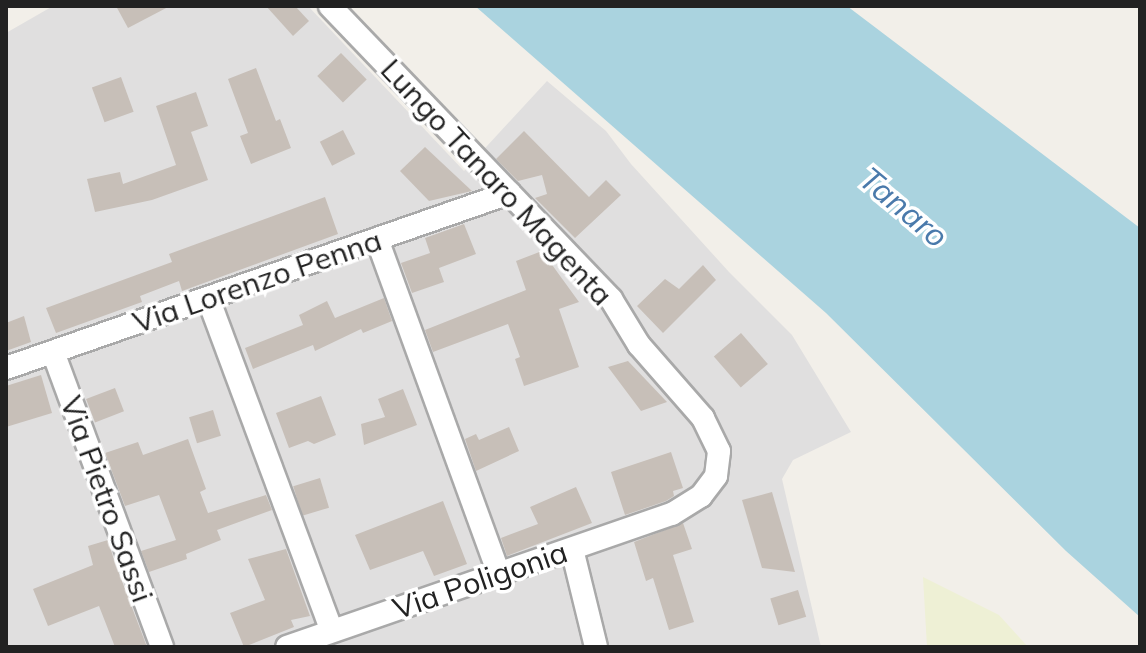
<!DOCTYPE html>
<html>
<head>
<meta charset="utf-8">
<style>
	body { margin:0 }
	#map { position:relative; width:1146px; height:653px; overflow:hidden; background:#f2efe9; font-family:Mulish,sans-serif }
	div>[style] { position:absolute }
	.residential>* { inset:0; background:#e0dfdf }
	.farmland>* { inset:0; background:#eef0d5 }
	.water>* { inset:0; background:#aad3df }
	.building>* { inset:0; background:#c7bfb8; transform-origin:0 0 }
	.roads { filter:drop-shadow(2px 0 #a9a9a9) drop-shadow(-2px 0 #a9a9a9) drop-shadow(0 2px #a9a9a9) drop-shadow(0 -2px #a9a9a9) }
	.street>* { height:22px; margin:-11px; padding:0 11px; transform-origin:11px; border-radius:11px; background:#fff }
	span { translate:-50% -50%; white-space:nowrap; text-align:center; line-height:1.15; -webkit-text-stroke:7px #fff; paint-order:stroke }
	.street-label { font-size:30px; color:#222 }
	.water-label { font-size:32px; color:#4a7aab; font-style:italic }
	.frame { position:absolute; inset:0; border:8px solid #222; pointer-events:none }
</style>
</head>
<body>
<div id="map">
	<div class="residential">
		<div style="clip-path:polygon(53px 6px,308px 6px,464px 171px,547px 81px,606px 131px,631px 164px,729px 272px,792px 335px,851px 432px,793px 460px,782px 479px,821px 647px,6px 647px,6px 33px)"></div>
	</div>
	<div class="farmland">
		<div style="clip-path:polygon(923px 577px,999px 615px,1028px 647px,927px 647px)"></div>
	</div>
	<div class="water">
		<div style="clip-path:polygon(475px 6px,847px 6px,1140px 228px,1140px 617px,1066px 551px,826px 313px)"></div>
	</div>
	<div class="building">
		<div style="clip-path:polygon(116px 6px,170px 6px,128px 28px)"></div>
		<div style="clip-path:polygon(266px 6px,295px 6px,309px 21px,293px 36px)"></div>
		<div style="left:341px;top:53px;width:37px;height:33px;rotate:46deg"></div>
		<div style="clip-path:polygon(256px 68px,276px 121px,280px 119px,291px 148px,251px 164px,240px 136px,248px 133px,228px 79px)"></div>
		<div style="left:121px;top:77px;width:37px;height:31px;rotate:70deg"></div>
		<div style="clip-path:polygon(196px 92px,208px 126px,191px 132px,208px 180px,152px 200px,95px 212px,87px 179px,120px 172px,123px 184px,176px 165px,156px 106px)"></div>
		<div style="left:343px;top:130px;width:27px;height:26px;rotate:63deg"></div>
		<div style="clip-path:polygon(524px 131px,589px 197px,606px 180px,621px 195px,575px 238px,535px 198px,547px 194px,542px 175px,518px 181px,496px 159px)"></div>
		<div style="clip-path:polygon(425px 147px,472px 191px,429px 201px,400px 171px)"></div>
		<div style="clip-path:polygon(325px 197px,338px 234px,182px 291px,179px 281px,140px 296px,142px 302px,56px 333px,46px 308px,172px 262px,169px 254px)"></div>
		<div style="clip-path:polygon(464px 224px,476px 254px,439px 268px,444px 282px,412px 293px,401px 263px,430px 253px,425px 238px)"></div>
		<div style="clip-path:polygon(542px 251px,579px 302px,559px 309px,579px 367px,524px 386px,515px 359px,520px 357px,508px 324px,433px 352px,425px 330px,526px 290px,516px 261px)"></div>
		<div style="clip-path:polygon(703px 265px,716px 280px,663px 333px,637px 306px,665px 279px,679px 289px)"></div>
		<div style="clip-path:polygon(384px 298px,392px 321px,363px 333px,361px 329px,315px 351px,313px 345px,253px 369px,245px 348px,303px 325px,299px 315px,327px 301px,335px 318px)"></div>
		<div style="clip-path:polygon(24px 316px,31px 342px,6px 351px,6px 323px)"></div>
		<div style="left:741px;top:333px;width:41px;height:36px;rotate:49deg"></div>
		<div style="clip-path:polygon(628px 361px,667px 402px,641px 411px,608px 367px)"></div>
		<div style="clip-path:polygon(41px 375px,52px 413px,6px 427px,6px 386px)"></div>
		<div style="left:115px;top:388px;width:25px;height:31px;rotate:69deg"></div>
		<div style="clip-path:polygon(403px 389px,417px 425px,364px 445px,361px 424px,385px 417px,378px 399px)"></div>
		<div style="clip-path:polygon(321px 396px,336px 435px,314px 444px,308px 441px,289px 448px,276px 413px)"></div>
		<div style="left:213px;top:410px;width:27px;height:25px;rotate:73deg"></div>
		<div style="clip-path:polygon(509px 427px,519px 451px,476px 471px,465px 439px,476px 434px,479px 440px)"></div>
		<div style="clip-path:polygon(188px 439px,206px 489px,200px 492px,208px 513px,266px 495px,272px 510px,217px 530px,221px 540px,186px 554px,187px 559px,149px 572px,141px 551px,176px 540px,159px 495px,125px 506px,105px 453px,138px 442px,143px 455px)"></div>
		<div style="clip-path:polygon(671px 452px,683px 488px,673px 491px,674px 496px,666px 501px,625px 515px,611px 472px)"></div>
		<div style="left:320px;top:478px;width:31px;height:28px;rotate:73deg"></div>
		<div style="clip-path:polygon(576px 487px,592px 523px,507px 556px,501px 538px,538px 524px,530px 507px)"></div>
		<div style="clip-path:polygon(772px 492px,795px 572px,762px 568px,742px 500px)"></div>
		<div style="clip-path:polygon(443px 501px,467px 564px,434px 576px,423px 551px,370px 570px,355px 535px)"></div>
		<div style="clip-path:polygon(683px 523px,692px 549px,673px 555px,694px 622px,669px 630px,653px 578px,646px 581px,634px 542px)"></div>
		<div style="clip-path:polygon(108px 540px,114px 560px,147px 647px,115px 647px,99px 606px,48px 626px,33px 589px,93px 565px,88px 546px)"></div>
		<div style="clip-path:polygon(286px 549px,310px 616px,291px 620px,294px 627px,244px 647px,230px 613px,265px 600px,248px 559px)"></div>
		<div style="left:798px;top:590px;width:28px;height:29px;rotate:73deg"></div>
	</div>
	<div class="roads">
		<div class="street">
			<div style="left:377px;top:239px;width:357px;rotate:70deg"></div>
			<div style="left:208px;top:298px;width:355px;rotate:69.6deg"></div>
			<div style="left:53px;top:352px;width:314px;rotate:69.7deg"></div>
			<div style="left:6px;top:368px;width:533px;rotate:-19.18deg"></div>
			<div style="left:572px;top:549px;width:101px;rotate:76.2deg"></div>
			<div style="left:287px;top:647px;width:407px;rotate:-19.1deg"></div>
			<div style="left:672px;top:514px;width:34px;rotate:-32deg"></div>
			<div style="left:701px;top:496px;width:25px;rotate:-53deg"></div>
			<div style="left:716px;top:476px;width:25px;rotate:-83deg"></div>
			<div style="left:719px;top:451px;width:37px;rotate:-116deg"></div>
			<div style="left:703px;top:418px;width:97px;rotate:-131.2deg"></div>
			<div style="left:639px;top:345px;width:54px;rotate:-121.3deg"></div>
			<div style="left:611px;top:299px;width:406px;rotate:-133.8deg"></div>
		</div>
	</div>
	<div class="street-label">
		<span style="left:497px;top:182px;rotate:47deg">Lungo Tanaro Magenta</span>
		<span style="left:257px;top:281px;rotate:-19deg">Via Lorenzo Penna</span>
		<span style="left:107px;top:499px;rotate:70deg">Via Pietro Sassi</span>
		<span style="left:480px;top:580px;rotate:-19deg">Via Poligonia</span>
	</div>
	<div class="water-label">
		<span style="left:904px;top:207px;rotate:40deg">Tanaro</span>
	</div>
	<div class="frame"></div>
</div>
</body>
</html>
